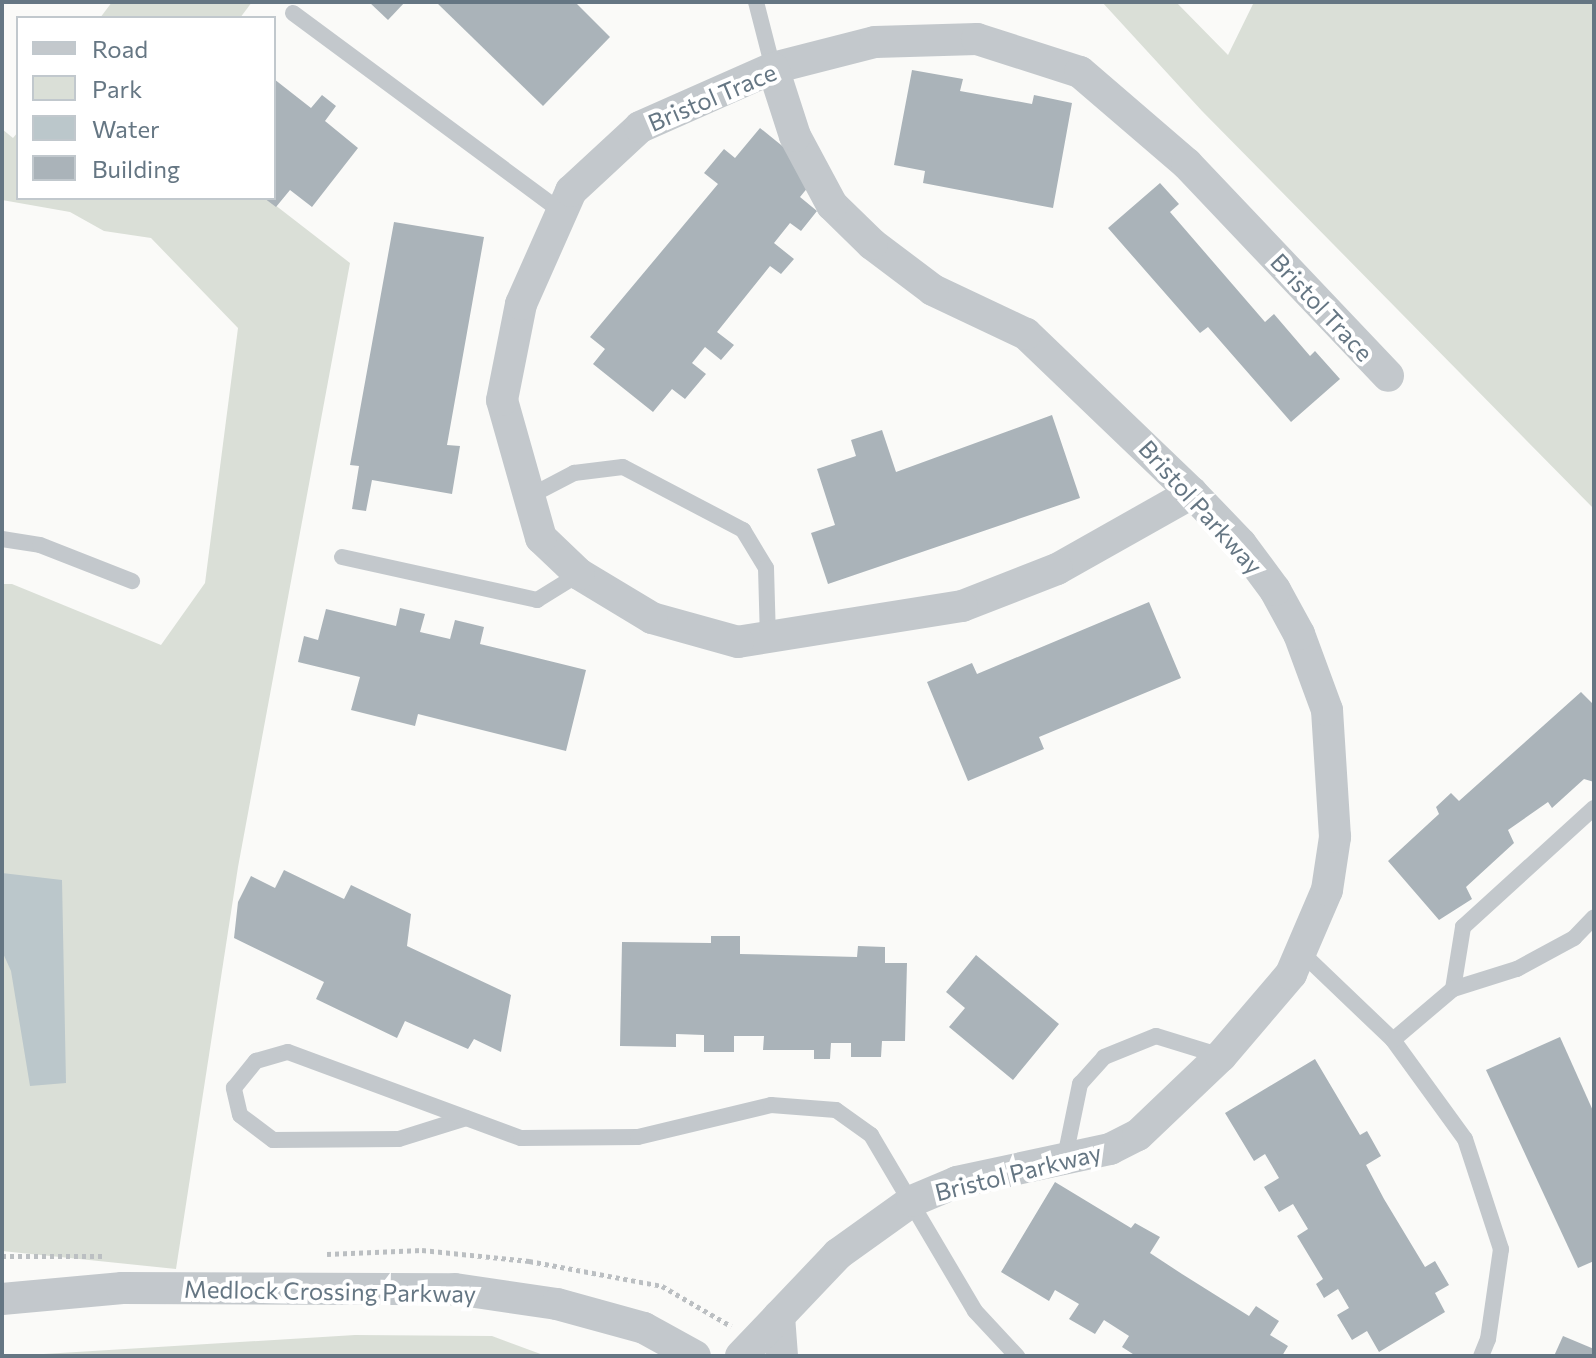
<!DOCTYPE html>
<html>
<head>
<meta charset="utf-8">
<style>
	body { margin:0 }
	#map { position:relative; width:1596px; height:1358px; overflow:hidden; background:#fafaf8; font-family:Commissioner,sans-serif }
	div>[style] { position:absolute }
	.green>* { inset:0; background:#dadfd7 }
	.water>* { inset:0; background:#bbc7cb }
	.building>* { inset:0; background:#aab3b9 }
	.path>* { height:5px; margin-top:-2.5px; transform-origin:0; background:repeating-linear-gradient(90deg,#bbbfc2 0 4px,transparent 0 8px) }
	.lane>* { height:16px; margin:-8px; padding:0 8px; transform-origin:8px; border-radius:8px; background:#c3c8cc }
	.street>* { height:32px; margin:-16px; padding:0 16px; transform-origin:16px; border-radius:16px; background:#c3c8cc }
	span { translate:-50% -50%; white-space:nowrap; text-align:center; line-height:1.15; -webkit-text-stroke:8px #fff; paint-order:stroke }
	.street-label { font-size:24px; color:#657683 }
	.frame { position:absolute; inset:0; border:4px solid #657683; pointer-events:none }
	.legend { position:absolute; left:16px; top:16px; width:260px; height:184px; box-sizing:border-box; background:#fff; border:2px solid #c1c8cd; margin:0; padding:10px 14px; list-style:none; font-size:24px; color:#657683 }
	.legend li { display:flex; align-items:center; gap:16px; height:40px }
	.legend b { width:40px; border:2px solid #c1c8cd }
</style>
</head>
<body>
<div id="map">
	<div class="green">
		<div style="clip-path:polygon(112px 2px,252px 2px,240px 18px,100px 18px)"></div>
		<div style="clip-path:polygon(1102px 2px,1176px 2px,1228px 55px,1254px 2px,1594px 2px,1594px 509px,1202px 111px)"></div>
		<div style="clip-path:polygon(2px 129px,13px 138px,18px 132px,18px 198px,266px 198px,350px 263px,238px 867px,176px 1269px,2px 1251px,2px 584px,12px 584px,161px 645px,205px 583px,238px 328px,151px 238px,104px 231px,70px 212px,2px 200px)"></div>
		<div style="clip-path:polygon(355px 1335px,492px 1336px,546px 1356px,11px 1356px)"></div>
	</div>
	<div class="water">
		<div style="clip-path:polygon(2px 873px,62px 880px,66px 1083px,30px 1086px,11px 971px,2px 951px)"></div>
	</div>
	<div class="building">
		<div style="clip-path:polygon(369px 2px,405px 2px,388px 20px)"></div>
		<div style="clip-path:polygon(436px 2px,575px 2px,610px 37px,543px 106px)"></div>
		<div style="clip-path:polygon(912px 70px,963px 79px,960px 91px,1032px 104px,1034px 95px,1072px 103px,1053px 208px,923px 183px,925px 171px,894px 165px)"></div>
		<div style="clip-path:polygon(274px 79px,311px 108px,322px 95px,336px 106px,325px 121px,358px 148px,312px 207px,290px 190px,276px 207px,264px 198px,274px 198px)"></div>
		<div style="clip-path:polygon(760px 128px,818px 175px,800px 197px,817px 211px,801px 231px,790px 223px,774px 243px,794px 259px,781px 274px,770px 266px,717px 332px,734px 345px,721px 360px,705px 347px,692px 363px,706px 374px,685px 399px,672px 389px,653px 412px,593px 364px,605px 349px,590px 337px,718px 184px,704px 173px,724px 149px,735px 158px)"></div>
		<div style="clip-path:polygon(1160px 183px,1179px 204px,1170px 212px,1265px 322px,1274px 314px,1310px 356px,1315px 351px,1340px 379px,1291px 422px,1208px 327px,1200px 333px,1108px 228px)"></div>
		<div style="clip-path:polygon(394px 222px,484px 237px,447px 445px,460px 446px,452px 494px,372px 480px,366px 511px,352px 509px,359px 466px,350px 465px)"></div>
		<div style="clip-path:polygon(1052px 415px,1080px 498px,828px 584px,811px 533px,835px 525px,817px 469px,856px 456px,851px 440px,882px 430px,896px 472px)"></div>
		<div style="clip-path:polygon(1149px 602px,1181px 678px,1039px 737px,1044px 749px,968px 781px,927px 682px,972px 663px,977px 674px)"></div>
		<div style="clip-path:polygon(400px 608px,425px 614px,420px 632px,450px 639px,455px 620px,484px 627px,480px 644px,586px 670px,566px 751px,418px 714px,415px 726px,351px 710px,360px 677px,298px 662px,304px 636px,318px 640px,326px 609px,396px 626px)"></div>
		<div style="clip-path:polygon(1581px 692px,1594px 705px,1594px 782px,1584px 779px,1552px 808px,1548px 802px,1508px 830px,1514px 843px,1466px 887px,1472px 899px,1439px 920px,1388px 861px,1439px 814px,1436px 807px,1451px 793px,1459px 801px)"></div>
		<div style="clip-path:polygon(284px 870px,344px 899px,351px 885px,411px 914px,407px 946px,511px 995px,501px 1052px,474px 1039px,468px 1049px,405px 1021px,397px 1038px,316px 999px,324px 982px,234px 938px,238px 902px,251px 876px,275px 888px)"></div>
		<div style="clip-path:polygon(711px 936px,740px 936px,740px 954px,857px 957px,858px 946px,885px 947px,885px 963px,907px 963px,905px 1041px,882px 1041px,881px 1057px,851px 1057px,851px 1043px,831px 1043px,830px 1059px,814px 1059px,814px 1050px,763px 1050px,764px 1036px,734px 1036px,734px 1052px,704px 1052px,704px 1035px,676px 1034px,676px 1047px,620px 1046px,622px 942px,711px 943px)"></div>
		<div style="clip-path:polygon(976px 955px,1059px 1024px,1013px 1080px,949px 1027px,965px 1008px,946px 992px)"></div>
		<div style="clip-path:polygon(1560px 1037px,1594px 1113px,1594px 1261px,1578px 1268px,1486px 1070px)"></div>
		<div style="clip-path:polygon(1315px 1059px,1360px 1135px,1367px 1131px,1381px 1156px,1366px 1165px,1384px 1199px,1425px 1267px,1435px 1261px,1449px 1285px,1435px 1293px,1445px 1312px,1379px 1352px,1367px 1331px,1352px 1340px,1337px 1315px,1349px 1308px,1338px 1289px,1324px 1298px,1316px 1284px,1323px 1279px,1297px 1236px,1308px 1229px,1293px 1204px,1279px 1212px,1264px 1187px,1279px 1178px,1265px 1154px,1254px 1161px,1225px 1113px)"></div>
		<div style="clip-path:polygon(1055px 1182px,1131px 1228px,1135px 1223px,1160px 1237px,1150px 1253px,1182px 1274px,1249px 1316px,1256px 1306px,1279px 1321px,1270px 1335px,1288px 1346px,1282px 1356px,1136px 1356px,1122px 1347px,1129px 1336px,1104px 1320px,1095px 1334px,1069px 1319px,1079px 1304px,1055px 1290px,1049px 1301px,1001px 1272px)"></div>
		<div style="clip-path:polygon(1563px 1336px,1594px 1349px,1594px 1356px,1554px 1356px)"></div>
	</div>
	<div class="path">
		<div style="left:327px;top:1254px;width:95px;rotate:-2.4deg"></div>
		<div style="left:422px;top:1250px;width:108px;rotate:5.9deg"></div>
		<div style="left:529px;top:1261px;width:135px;rotate:10.6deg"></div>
		<div style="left:662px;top:1286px;width:80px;rotate:30.1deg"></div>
		<div style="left:2px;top:1256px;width:103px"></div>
	</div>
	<div class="lane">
		<div style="left:756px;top:2px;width:68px;rotate:75.6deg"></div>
		<div style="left:293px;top:13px;width:335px;rotate:36.5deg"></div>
		<div style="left:530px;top:496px;width:50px;rotate:-27.6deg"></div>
		<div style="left:574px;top:473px;width:49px;rotate:-7deg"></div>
		<div style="left:623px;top:467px;width:136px;rotate:27.7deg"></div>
		<div style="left:743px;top:530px;width:44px;rotate:58.8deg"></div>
		<div style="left:766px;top:568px;width:70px;rotate:88.4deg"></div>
		<div style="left:2px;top:539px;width:38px;rotate:9deg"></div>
		<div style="left:40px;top:545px;width:99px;rotate:21.4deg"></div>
		<div style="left:342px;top:557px;width:200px;rotate:12.4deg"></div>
		<div style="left:537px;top:600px;width:49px;rotate:-31.8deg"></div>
		<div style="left:1302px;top:953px;width:126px;rotate:43.7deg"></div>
		<div style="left:1393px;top:1040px;width:122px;rotate:54deg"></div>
		<div style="left:1465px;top:1139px;width:116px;rotate:71.9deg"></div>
		<div style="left:1501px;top:1249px;width:91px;rotate:98.2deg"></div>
		<div style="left:1488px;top:1339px;width:18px;rotate:112deg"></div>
		<div style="left:1453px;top:989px;width:63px;rotate:-80.8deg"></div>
		<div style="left:1463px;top:927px;width:177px;rotate:-42.3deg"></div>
		<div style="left:1393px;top:1040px;width:79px;rotate:-40.4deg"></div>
		<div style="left:1453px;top:989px;width:67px;rotate:-17.4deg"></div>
		<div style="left:1517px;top:969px;width:65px;rotate:-28.5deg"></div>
		<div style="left:1574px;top:938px;width:29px;rotate:-46deg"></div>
		<div style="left:466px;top:1118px;width:70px;rotate:162.6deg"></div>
		<div style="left:399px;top:1139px;width:126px;rotate:179.5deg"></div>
		<div style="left:273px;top:1140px;width:41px;rotate:-142.9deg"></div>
		<div style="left:240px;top:1115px;width:28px;rotate:-103deg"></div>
		<div style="left:234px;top:1088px;width:35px;rotate:-51deg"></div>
		<div style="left:256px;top:1061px;width:33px;rotate:-16deg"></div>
		<div style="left:288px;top:1052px;width:248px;rotate:20.3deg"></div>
		<div style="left:521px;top:1138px;width:117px;rotate:-0.5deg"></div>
		<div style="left:638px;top:1137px;width:137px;rotate:-13.5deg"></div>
		<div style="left:771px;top:1105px;width:65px;rotate:4.4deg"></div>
		<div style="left:836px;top:1110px;width:43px;rotate:35.5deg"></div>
		<div style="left:871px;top:1135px;width:204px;rotate:59.4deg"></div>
		<div style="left:975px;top:1311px;width:62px;rotate:47deg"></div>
		<div style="left:1065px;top:1157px;width:75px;rotate:-78.4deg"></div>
		<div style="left:1080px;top:1084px;width:36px;rotate:-48deg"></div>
		<div style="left:1104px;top:1057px;width:56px;rotate:-22deg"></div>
		<div style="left:1156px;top:1036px;width:68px;rotate:17.1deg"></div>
	</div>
	<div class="street">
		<div style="left:1192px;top:493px;width:155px;rotate:150.6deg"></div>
		<div style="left:1057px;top:569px;width:102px;rotate:158.7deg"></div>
		<div style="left:962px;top:606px;width:227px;rotate:170.9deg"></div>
		<div style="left:738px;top:642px;width:89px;rotate:-164.4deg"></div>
		<div style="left:652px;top:618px;width:85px;rotate:-148.9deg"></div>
		<div style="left:579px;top:574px;width:52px;rotate:-136.5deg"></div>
		<div style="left:541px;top:538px;width:143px;rotate:-105.8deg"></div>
		<div style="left:502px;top:400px;width:98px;rotate:-78.8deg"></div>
		<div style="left:521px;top:304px;width:124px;rotate:-66.1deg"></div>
		<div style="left:571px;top:191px;width:94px;rotate:-42.8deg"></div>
		<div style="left:640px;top:127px;width:145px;rotate:-23.9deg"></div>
		<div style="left:773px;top:68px;width:105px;rotate:-14.3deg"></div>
		<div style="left:875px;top:42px;width:102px;rotate:-1.7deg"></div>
		<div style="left:977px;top:39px;width:108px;rotate:17.8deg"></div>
		<div style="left:1080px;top:72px;width:141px;rotate:40.7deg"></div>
		<div style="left:1187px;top:164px;width:292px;rotate:46.5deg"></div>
		<div style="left:2px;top:1299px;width:121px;rotate:-5.2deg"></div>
		<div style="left:122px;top:1288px;width:333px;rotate:0.2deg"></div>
		<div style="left:455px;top:1289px;width:103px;rotate:8.4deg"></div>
		<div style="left:557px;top:1304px;width:90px;rotate:15.4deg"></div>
		<div style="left:644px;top:1328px;width:58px;rotate:28.8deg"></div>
		<div style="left:779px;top:1316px;width:40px;rotate:85.7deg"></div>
		<div style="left:741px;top:1356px;width:141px;rotate:-46.4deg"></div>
		<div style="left:838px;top:1254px;width:91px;rotate:-35.6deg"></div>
		<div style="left:912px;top:1201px;width:49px;rotate:-22.9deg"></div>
		<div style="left:957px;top:1182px;width:157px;rotate:-12.2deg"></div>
		<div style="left:1110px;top:1149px;width:31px;rotate:-27deg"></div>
		<div style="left:1138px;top:1135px;width:115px;rotate:-43.6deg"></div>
		<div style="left:1221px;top:1056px;width:108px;rotate:-49.5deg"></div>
		<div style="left:1291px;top:974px;width:91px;rotate:-66.8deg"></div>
		<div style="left:1327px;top:890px;width:54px;rotate:-81.4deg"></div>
		<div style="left:1335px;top:837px;width:127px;rotate:-93.6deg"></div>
		<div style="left:1327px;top:710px;width:81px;rotate:-110.2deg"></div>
		<div style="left:1299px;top:634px;width:50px;rotate:-118.6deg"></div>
		<div style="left:1275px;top:590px;width:57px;rotate:-126.5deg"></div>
		<div style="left:1241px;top:544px;width:71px;rotate:-133.9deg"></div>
		<div style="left:1192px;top:493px;width:230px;rotate:-136.2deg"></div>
		<div style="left:1026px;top:334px;width:103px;rotate:-154.7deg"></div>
		<div style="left:933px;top:290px;width:76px;rotate:-143deg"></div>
		<div style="left:872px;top:244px;width:56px;rotate:-135.7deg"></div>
		<div style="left:832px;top:205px;width:78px;rotate:-118.2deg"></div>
		<div style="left:795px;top:136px;width:71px;rotate:-107.9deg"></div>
	</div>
	<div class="street-label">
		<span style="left:712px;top:97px;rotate:-23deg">Bristol Trace</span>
		<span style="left:1322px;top:307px;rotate:47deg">Bristol Trace</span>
		<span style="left:1201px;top:507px;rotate:48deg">Bristol Parkway</span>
		<span style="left:1018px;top:1172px;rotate:-14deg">Bristol Parkway</span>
		<span style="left:330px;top:1291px;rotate:1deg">Medlock Crossing Parkway</span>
	</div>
	<div class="frame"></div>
	<ul class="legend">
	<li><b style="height:10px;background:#c3c8cc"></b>Road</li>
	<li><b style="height:22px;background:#dadfd7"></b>Park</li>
	<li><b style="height:22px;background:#bbc7cb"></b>Water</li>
	<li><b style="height:22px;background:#aab3b9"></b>Building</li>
	</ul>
</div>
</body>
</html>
